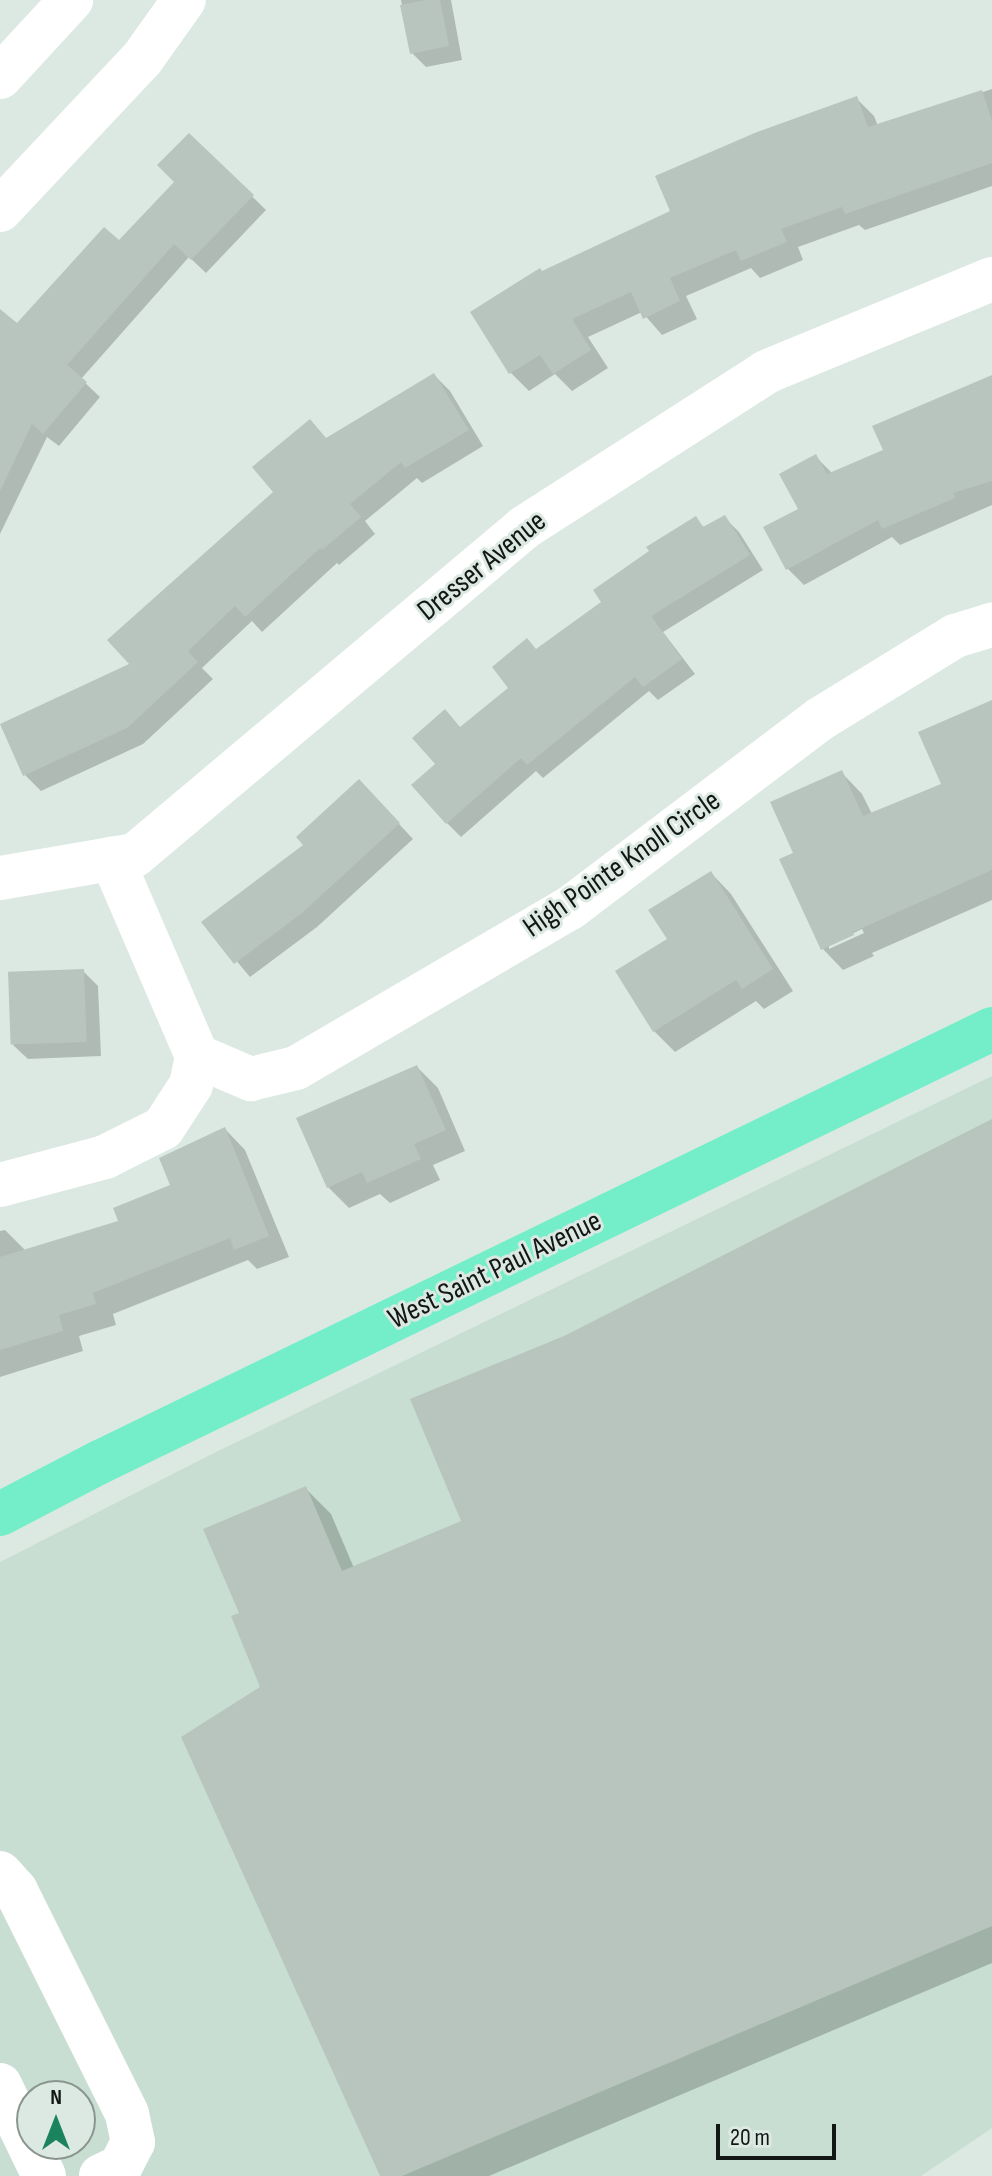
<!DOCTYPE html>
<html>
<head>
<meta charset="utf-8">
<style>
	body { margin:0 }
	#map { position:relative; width:992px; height:2176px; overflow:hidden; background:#dce9e2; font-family:"Sofia Sans Condensed",sans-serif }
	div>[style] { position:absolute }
	.built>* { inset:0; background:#c9ded3 }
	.shadow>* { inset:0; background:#0003 }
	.building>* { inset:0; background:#b8c5be; transform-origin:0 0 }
	.minor>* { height:44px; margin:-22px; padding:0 22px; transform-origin:22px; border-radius:22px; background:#fff }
	.major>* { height:44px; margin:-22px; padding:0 22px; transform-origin:22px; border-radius:22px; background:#73eec8 }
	span { translate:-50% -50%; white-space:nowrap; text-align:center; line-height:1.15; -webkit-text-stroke:6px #dce9e2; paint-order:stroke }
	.street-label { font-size:30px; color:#121715 }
	.north { position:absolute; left:16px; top:2080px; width:80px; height:80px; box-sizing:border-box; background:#dce9e2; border:2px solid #8b9590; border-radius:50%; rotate:0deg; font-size:22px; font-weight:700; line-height:32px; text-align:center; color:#121715 }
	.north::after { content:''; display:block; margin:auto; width:28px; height:36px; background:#1b835e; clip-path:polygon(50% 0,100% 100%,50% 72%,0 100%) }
	.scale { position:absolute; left:716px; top:2124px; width:120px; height:36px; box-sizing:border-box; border:4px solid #121715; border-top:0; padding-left:10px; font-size:24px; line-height:28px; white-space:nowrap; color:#121715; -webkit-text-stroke:6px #dce9e2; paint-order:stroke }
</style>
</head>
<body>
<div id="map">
	<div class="built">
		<div style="clip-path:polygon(evenodd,992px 1076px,992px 2128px,921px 2176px,0 2176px,0 1562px,212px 1454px,992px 1076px,32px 2096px,80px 2096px,80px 2144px,32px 2144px,32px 2096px)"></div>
	</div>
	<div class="shadow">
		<div style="clip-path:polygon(401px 0,451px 0,462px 60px,426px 67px,412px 53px)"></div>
		<div style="clip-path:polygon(992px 89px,992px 186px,865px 230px,859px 225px,798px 247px,803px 260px,760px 278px,751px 268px,686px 296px,697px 319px,662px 335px,642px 312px,588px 337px,608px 368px,572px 391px,555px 374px,529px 391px,511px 373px,472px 313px,542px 273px,673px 212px,856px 98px,874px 116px,878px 126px)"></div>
		<div style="clip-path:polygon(189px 135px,266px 210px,206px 273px,189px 257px,81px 379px,100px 397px,59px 446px,47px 437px,0 534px,0 330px,17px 326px,119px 243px,177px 182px)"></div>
		<div style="clip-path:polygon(434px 375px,450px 391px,483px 446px,422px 483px,417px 478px,365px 521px,375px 534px,339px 565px,337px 563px,262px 632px,252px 621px,202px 668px,213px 679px,143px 744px,41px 791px,25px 775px,1px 726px,132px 665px,276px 493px,327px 439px)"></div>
		<div style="clip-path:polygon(992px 378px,992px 505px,900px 545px,892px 537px,804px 585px,788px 569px,766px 528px,800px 509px,816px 457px,833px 474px,885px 452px)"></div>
		<div style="clip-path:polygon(725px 518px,739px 532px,763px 570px,663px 632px,695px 674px,658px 700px,649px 691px,543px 778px,536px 771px,461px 837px,447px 823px,438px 765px,461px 729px,511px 688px,537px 651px,604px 602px,695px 519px,705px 528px)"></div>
		<div style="clip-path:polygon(evenodd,992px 704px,992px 900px,872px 953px,874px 956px,843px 970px,823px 949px,796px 854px,842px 773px,862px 794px,872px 814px,944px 785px,992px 704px,862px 929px,864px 933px,829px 949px,829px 945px,862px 929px)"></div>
		<div style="clip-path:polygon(373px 796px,413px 839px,317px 927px,250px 977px,204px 922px)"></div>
		<div style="clip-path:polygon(711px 873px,731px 894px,793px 991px,764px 1009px,756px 1001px,675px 1052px,654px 1031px,669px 940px)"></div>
		<div style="clip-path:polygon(83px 971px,98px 986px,101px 1056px,28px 1059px,13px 1045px)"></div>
		<div style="clip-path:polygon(417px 1067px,438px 1088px,465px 1151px,433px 1165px,440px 1180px,390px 1203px,380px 1194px,349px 1208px,328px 1187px)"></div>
		<div style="clip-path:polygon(992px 1121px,992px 1963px,489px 2176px,382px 2176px,242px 1614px,305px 1488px,331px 1514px,354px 1568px,463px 1522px,565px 1338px)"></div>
		<div style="clip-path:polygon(225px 1129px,245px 1150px,289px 1257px,257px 1269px,248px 1260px,113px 1314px,116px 1325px,79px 1336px,83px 1351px,0 1377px,0 1231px,5px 1230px,26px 1251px,121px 1222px,172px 1186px)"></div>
	</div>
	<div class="building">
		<div style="clip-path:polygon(427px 0,440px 0,449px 46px,410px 54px,400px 5px)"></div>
		<div style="clip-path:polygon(982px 90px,992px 121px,992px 163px,845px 214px,842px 207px,781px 229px,787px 242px,741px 261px,736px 250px,670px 278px,680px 301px,643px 319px,631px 292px,572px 319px,591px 350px,553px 374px,540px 355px,509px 374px,470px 312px,540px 268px,542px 271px,670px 211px,655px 176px,757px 132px,857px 96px,868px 127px)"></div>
		<div style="clip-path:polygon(189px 133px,254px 195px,191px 260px,174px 244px,67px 365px,87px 382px,43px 434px,32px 424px,0 491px,0 309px,17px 323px,104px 227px,119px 240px,174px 182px,157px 165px)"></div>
		<div style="clip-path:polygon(434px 373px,469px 430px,405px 468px,401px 462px,350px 504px,361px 517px,322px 550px,320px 548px,245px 617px,235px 606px,188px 651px,198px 662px,127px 728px,23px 776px,0 724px,129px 664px,107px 640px,273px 492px,252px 467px,310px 419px,326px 438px)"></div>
		<div style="clip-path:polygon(992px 375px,992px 481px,953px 493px,955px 498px,882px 529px,878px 520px,786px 570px,763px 527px,798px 509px,779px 474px,816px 454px,827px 474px,883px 450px,872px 426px)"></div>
		<div style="clip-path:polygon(725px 515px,750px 555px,651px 616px,682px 659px,643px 687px,635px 677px,527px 765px,521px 758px,446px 824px,411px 785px,435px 764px,412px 738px,445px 709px,460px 727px,508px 688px,492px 667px,527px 638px,536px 649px,601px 602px,593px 590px,649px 551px,646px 547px,696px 516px,703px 527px)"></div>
		<div style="clip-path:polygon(992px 700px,992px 870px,853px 932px,854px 935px,821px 950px,779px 859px,793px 853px,770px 802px,842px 770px,863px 816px,941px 784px,918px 732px)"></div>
		<div style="clip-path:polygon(359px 779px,400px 823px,302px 913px,234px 964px,201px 922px,303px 845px,296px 837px)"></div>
		<div style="clip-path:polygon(711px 871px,773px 969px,742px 989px,736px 980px,653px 1032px,615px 971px,667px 939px,648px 910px)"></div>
		<div style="left:84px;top:969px;width:73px;height:76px;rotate:88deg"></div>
		<div style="clip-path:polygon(417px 1065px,446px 1130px,414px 1144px,421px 1159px,367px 1183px,362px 1172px,327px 1188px,296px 1118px)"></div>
		<div style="clip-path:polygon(992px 1119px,992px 1926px,402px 2176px,380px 2176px,181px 1737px,260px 1687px,231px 1616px,239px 1613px,203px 1529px,306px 1486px,342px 1571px,461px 1521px,410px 1399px,564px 1336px)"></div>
		<div style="clip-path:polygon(225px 1127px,269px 1236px,234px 1250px,230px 1238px,93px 1293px,96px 1304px,59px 1315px,63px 1331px,0 1350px,0 1257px,118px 1221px,113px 1208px,170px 1185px,159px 1158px)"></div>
	</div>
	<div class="minor">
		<div style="left:0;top:77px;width:105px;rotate:-47.3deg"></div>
		<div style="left:0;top:210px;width:207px;rotate:-46.8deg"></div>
		<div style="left:142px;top:59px;width:72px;rotate:-54.6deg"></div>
		<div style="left:0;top:878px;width:137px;rotate:-9.7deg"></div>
		<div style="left:135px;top:855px;width:510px;rotate:-40.06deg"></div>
		<div style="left:525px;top:527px;width:287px;rotate:-32.7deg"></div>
		<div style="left:766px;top:372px;width:244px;rotate:-22.4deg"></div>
		<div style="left:197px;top:1056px;width:59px;rotate:23.1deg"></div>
		<div style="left:251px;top:1079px;width:46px;rotate:-13.7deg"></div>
		<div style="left:296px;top:1068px;width:317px;rotate:-30.3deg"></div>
		<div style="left:570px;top:908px;width:313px;rotate:-37.1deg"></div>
		<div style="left:820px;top:719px;width:158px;rotate:-31.6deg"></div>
		<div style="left:955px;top:636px;width:39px;rotate:-17deg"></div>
		<div style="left:0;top:1185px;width:109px;rotate:-14.9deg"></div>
		<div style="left:105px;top:1157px;width:65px;rotate:-26.6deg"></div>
		<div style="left:163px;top:1128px;width:51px;rotate:-56.9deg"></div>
		<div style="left:191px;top:1085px;width:30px;rotate:-78deg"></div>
		<div style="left:197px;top:1056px;width:215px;rotate:-113.3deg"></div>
		<div style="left:0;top:1873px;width:24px;rotate:48deg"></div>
		<div style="left:16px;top:1891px;width:249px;rotate:63.5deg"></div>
		<div style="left:127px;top:2114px;width:29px;rotate:78deg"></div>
		<div style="left:133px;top:2142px;width:28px;rotate:117deg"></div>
		<div style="left:120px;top:2167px;width:21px;rotate:155deg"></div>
		<div style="left:0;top:2085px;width:101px;rotate:64.2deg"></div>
	</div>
	<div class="major">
		<div style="left:0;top:1514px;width:113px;rotate:-27.5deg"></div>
		<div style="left:100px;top:1462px;width:992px;rotate:-25.89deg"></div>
	</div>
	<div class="street-label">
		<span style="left:482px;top:566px;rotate:-39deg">Dresser Avenue</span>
		<span style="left:622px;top:864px;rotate:-35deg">High Pointe Knoll Circle</span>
		<span style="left:495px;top:1270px;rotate:-26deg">West Saint Paul Avenue</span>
	</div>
	<div class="north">N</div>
	<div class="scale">20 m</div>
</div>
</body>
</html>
